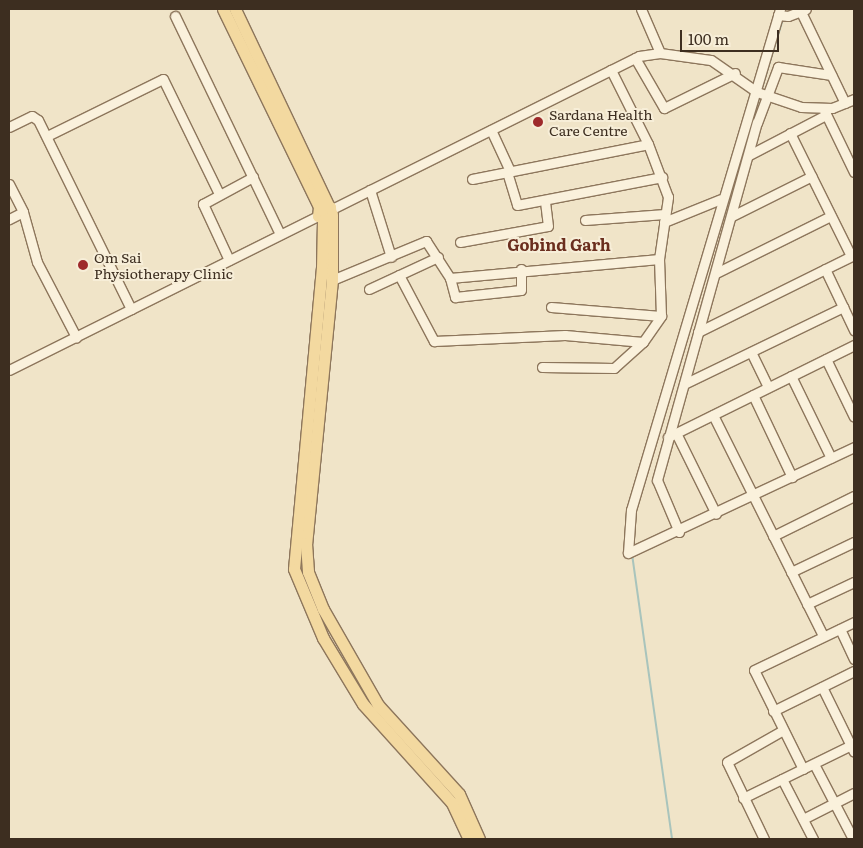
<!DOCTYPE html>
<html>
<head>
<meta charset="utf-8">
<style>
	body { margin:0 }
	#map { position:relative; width:863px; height:848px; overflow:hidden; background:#f0e4c8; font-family:Literata,serif }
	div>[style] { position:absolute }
	.stream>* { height:2px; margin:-1px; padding:0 1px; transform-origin:1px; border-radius:1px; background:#a9c4bc }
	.roads { filter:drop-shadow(1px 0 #8d765c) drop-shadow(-1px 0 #8d765c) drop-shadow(0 1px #8d765c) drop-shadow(0 -1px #8d765c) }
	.minor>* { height:9px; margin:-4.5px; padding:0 4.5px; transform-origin:4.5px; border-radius:4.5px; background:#faf1dc }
	.major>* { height:11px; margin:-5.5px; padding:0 5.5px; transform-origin:5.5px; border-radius:5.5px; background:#f3d9a0 }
	.dots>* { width:14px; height:14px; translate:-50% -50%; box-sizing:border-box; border:2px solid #f7eed8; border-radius:50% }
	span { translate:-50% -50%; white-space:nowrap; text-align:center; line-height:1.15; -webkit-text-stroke:4px #f7eed8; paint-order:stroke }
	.poi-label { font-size:14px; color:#3d2e20 }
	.left { translate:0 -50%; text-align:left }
	.quarter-label { font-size:16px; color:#6b2e1e; font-weight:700 }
	.frame { position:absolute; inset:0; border:10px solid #3d2e20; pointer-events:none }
	.scale { position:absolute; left:680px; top:30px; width:99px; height:22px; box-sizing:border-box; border:2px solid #3d2e20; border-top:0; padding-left:6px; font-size:15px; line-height:18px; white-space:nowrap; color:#3d2e20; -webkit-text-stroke:4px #f7eed8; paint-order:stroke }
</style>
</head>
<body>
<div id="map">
	<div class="stream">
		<div style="left:761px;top:91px;width:75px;rotate:-73deg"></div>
		<div style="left:728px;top:201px;width:111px;rotate:-73.2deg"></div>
		<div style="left:633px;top:547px;width:15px;rotate:-86deg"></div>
		<div style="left:632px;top:554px;width:288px;rotate:82deg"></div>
	</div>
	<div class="roads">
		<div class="minor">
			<div style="left:641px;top:9px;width:48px;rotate:66.6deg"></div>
			<div style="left:780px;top:9px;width:523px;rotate:106.56deg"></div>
			<div style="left:631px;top:510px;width:43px;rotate:94deg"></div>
			<div style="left:628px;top:553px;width:250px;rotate:-25.1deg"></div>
			<div style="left:801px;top:12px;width:101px;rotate:64.2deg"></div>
			<div style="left:778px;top:15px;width:10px;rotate:6deg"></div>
			<div style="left:788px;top:16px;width:19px;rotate:-21deg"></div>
			<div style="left:175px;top:16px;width:242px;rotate:64.3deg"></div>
			<div style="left:635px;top:58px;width:58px;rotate:59.9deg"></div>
			<div style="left:664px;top:108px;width:79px;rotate:-26.2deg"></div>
			<div style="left:824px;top:110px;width:69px;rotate:64.2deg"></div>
			<div style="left:9px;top:127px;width:25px;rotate:-26deg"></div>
			<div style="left:32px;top:116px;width:7px;rotate:34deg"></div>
			<div style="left:38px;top:120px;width:211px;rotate:63.8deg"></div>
			<div style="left:491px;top:130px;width:45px;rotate:65.1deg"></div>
			<div style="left:790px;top:133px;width:137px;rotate:63.6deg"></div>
			<div style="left:47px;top:136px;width:129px;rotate:-26.2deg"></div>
			<div style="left:163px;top:79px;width:128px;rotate:64deg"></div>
			<div style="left:749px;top:155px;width:87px;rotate:-27.5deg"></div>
			<div style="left:507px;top:172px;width:34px;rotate:73deg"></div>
			<div style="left:517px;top:205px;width:148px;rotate:-10.9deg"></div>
			<div style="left:472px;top:179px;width:179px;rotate:-11.2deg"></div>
			<div style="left:9px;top:184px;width:31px;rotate:63deg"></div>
			<div style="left:23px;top:212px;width:16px;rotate:153deg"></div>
			<div style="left:370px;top:190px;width:70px;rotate:72.6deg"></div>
			<div style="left:332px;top:209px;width:343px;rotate:-26.5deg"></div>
			<div style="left:639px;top:56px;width:21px;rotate:-8deg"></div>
			<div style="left:660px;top:53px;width:51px;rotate:7.8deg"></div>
			<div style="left:711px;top:60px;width:56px;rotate:34.8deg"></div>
			<div style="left:757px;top:92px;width:46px;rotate:18.8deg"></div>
			<div style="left:801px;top:107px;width:31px;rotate:2deg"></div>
			<div style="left:832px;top:108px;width:24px;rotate:-22deg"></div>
			<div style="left:23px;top:212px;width:52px;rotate:74.4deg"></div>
			<div style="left:37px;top:262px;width:85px;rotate:62.5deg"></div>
			<div style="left:732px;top:216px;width:89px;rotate:-26.6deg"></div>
			<div style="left:585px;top:220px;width:80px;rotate:-4.3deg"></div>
			<div style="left:664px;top:222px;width:61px;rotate:-22deg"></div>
			<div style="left:460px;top:242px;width:89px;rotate:-10.3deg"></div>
			<div style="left:548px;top:226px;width:26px;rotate:-97deg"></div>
			<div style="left:229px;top:260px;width:62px;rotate:-114.9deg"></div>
			<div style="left:203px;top:204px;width:57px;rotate:-28.4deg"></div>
			<div style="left:825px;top:269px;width:68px;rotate:64.6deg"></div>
			<div style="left:716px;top:273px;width:128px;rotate:-26.4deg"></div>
			<div style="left:399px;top:275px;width:75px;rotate:62.1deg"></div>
			<div style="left:434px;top:341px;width:131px;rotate:-2.6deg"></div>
			<div style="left:565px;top:335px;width:78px;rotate:5.1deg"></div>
			<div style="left:450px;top:278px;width:210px;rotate:-5.2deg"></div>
			<div style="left:332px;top:280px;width:102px;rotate:-22.5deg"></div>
			<div style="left:426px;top:241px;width:44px;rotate:57deg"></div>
			<div style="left:450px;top:278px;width:20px;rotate:75deg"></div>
			<div style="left:455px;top:297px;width:66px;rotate:-6.1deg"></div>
			<div style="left:521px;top:290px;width:21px;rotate:-90deg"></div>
			<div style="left:369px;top:289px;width:76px;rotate:-24.9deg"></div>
			<div style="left:551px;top:307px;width:110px;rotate:4.7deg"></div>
			<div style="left:698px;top:332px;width:174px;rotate:-26.3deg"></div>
			<div style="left:751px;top:352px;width:39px;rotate:64deg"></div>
			<div style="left:826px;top:359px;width:64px;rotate:64.2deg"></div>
			<div style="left:542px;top:367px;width:72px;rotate:0.8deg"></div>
			<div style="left:614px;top:368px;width:39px;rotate:-42deg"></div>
			<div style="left:643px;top:342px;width:32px;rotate:-55deg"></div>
			<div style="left:661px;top:316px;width:57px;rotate:-92deg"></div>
			<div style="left:659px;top:259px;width:63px;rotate:-81.7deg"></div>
			<div style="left:668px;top:197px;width:57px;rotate:-110.7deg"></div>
			<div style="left:648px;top:144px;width:83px;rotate:-116.6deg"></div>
			<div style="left:9px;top:370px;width:345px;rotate:-26.5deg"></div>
			<div style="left:791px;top:376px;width:91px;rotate:64deg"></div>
			<div style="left:684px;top:384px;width:177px;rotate:-25.8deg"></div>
			<div style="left:753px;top:395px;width:91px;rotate:64.6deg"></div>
			<div style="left:713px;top:415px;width:247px;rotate:63.5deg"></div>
			<div style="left:676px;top:433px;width:90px;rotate:63.7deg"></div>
			<div style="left:668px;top:437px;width:208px;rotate:-26.3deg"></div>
			<div style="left:679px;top:532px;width:56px;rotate:-112.9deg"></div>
			<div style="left:657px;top:480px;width:371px;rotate:-74.4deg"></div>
			<div style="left:757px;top:123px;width:60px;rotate:-69.4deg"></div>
			<div style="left:778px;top:67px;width:54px;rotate:8.6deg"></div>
			<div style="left:773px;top:536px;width:90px;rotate:-26.3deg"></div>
			<div style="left:791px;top:572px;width:70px;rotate:-25.5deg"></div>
			<div style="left:807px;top:604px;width:52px;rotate:-25.1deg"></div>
			<div style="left:840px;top:629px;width:33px;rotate:65deg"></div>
			<div style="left:822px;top:687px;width:72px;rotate:63.8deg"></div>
			<div style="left:773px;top:711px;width:90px;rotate:-26.3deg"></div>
			<div style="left:814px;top:764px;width:85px;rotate:62.5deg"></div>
			<div style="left:803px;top:769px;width:110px;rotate:-116.3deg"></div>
			<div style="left:754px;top:670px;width:111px;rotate:-25.6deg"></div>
			<div style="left:782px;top:779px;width:68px;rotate:62.7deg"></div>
			<div style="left:743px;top:798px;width:120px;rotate:-26.1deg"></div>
			<div style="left:803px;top:819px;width:57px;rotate:-27deg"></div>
			<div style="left:764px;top:839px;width:85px;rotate:-115.7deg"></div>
			<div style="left:727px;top:762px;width:64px;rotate:-29.7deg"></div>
		</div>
		<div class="major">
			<div style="left:223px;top:9px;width:220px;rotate:64.1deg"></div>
			<div style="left:319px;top:207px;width:9px;rotate:96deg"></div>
			<div style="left:318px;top:216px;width:13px;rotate:4deg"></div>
			<div style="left:331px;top:217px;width:10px;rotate:-96deg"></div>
			<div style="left:330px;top:207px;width:11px;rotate:180deg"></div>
			<div style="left:235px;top:9px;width:217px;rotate:64.6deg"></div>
			<div style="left:332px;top:214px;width:66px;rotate:90deg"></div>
			<div style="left:332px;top:280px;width:264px;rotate:95.6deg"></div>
			<div style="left:306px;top:543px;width:29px;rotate:86deg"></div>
			<div style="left:308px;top:572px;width:40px;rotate:68deg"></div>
			<div style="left:323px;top:609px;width:111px;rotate:60.2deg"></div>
			<div style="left:378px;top:705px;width:120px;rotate:47.7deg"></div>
			<div style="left:459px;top:794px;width:49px;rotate:66deg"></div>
			<div style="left:323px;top:220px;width:47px;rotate:91.2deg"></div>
			<div style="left:322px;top:267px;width:303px;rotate:95.3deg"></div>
			<div style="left:294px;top:569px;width:75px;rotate:67.2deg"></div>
			<div style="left:323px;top:638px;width:77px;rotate:58.8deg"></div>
			<div style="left:363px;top:704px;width:133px;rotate:48deg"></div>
			<div style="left:452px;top:803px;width:40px;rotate:65deg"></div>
		</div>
	</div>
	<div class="dots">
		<div style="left:538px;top:122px;background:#9e2a2b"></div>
		<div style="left:83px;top:265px;background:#9e2a2b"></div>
	</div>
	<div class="poi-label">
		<span class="left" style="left:549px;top:122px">Sardana Health<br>Care Centre</span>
		<span class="left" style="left:94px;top:265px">Om Sai<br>Physiotherapy Clinic</span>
	</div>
	<div class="quarter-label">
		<span style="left:559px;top:244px">Gobind Garh</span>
	</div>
	<div class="frame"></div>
	<div class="scale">100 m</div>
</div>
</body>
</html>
